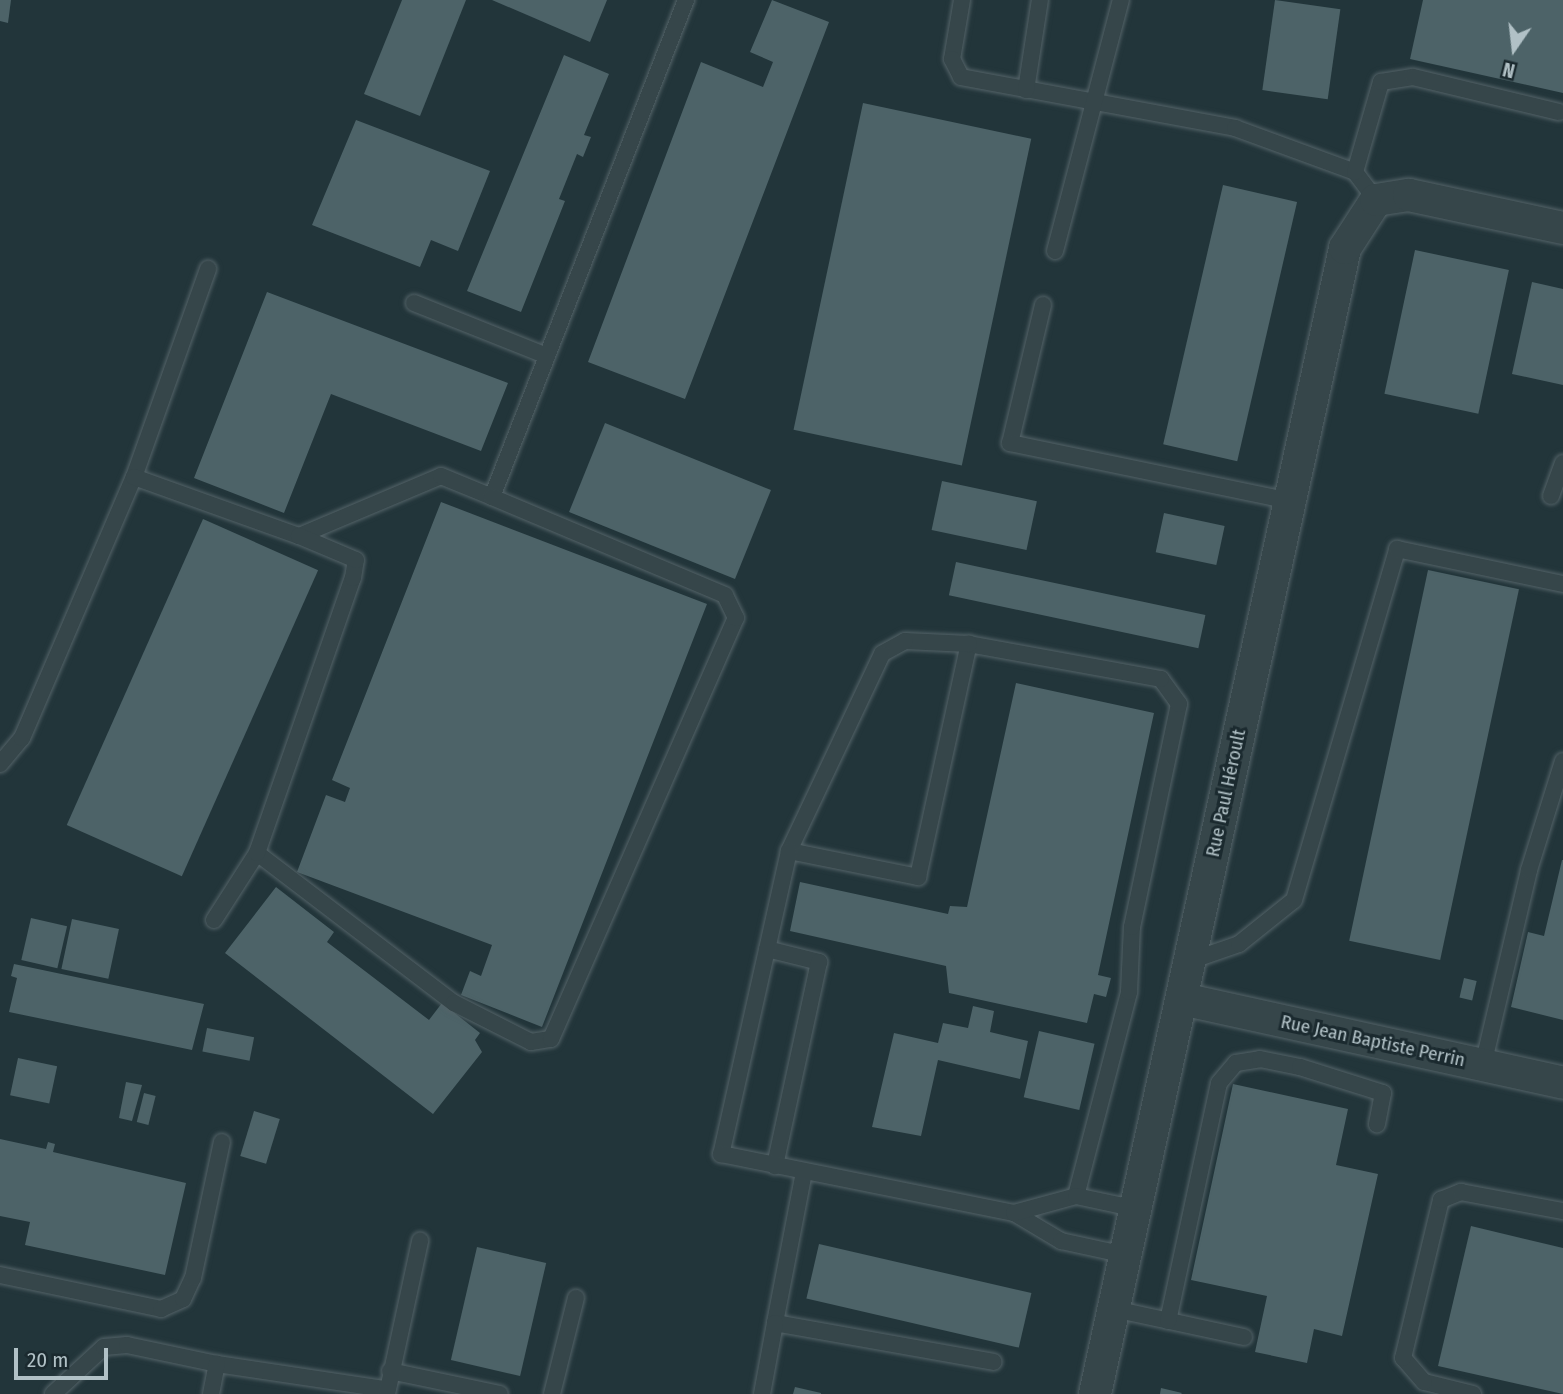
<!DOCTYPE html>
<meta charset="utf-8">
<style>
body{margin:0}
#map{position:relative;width:1563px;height:1394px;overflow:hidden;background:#22353a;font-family:"Fira Sans Condensed",sans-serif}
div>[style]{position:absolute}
.building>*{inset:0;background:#4d6368;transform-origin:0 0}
.roads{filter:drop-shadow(0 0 2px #546368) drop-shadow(0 0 2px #546368)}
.lane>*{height:16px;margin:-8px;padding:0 8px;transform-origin:8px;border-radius:8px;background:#36464a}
.street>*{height:32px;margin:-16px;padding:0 16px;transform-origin:16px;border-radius:16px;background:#36464a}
span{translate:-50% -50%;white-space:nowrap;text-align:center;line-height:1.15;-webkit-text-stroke:6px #1b2a2f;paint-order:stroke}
.street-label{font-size:19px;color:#b1c1c6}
.north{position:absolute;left:1479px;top:14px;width:70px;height:70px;-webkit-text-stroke:5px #1b2a2f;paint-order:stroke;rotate:194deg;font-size:19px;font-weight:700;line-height:28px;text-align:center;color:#b1c1c6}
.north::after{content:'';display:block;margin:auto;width:24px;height:32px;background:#b1c1c6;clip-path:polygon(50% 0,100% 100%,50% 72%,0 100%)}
.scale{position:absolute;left:14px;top:1348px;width:94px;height:32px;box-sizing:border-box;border:4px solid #b1c1c6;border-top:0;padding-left:9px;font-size:21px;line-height:24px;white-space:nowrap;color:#b1c1c6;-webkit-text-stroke:5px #1b2a2f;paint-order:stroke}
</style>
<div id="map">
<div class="building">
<i style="clip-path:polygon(0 0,11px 0,8px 23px,0 21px)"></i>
<i style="clip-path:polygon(402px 0,466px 0,420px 116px,364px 94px)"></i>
<i style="clip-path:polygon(492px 0,607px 0,590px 42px)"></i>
<i style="clip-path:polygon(772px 0,829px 22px,685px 399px,588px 362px,701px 62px,763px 87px,773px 62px,750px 52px)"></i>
<i style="left:1275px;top:0;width:66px;height:91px;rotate:8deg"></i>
<i style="clip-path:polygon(1423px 0,1563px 0,1563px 93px,1410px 59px)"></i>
<i style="clip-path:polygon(564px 55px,609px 74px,584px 135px,591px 137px,583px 157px,577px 154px,559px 199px,565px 201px,521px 312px,467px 291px)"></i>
<i style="left:863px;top:103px;width:172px;height:334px;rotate:12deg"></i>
<i style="clip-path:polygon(356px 120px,490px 171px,458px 251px,431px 240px,420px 267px,312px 225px)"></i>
<i style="left:1223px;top:185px;width:76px;height:266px;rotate:13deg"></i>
<i style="left:1415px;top:250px;width:96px;height:147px;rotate:12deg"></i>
<i style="clip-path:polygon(1532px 282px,1563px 289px,1563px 385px,1512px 374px)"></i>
<i style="clip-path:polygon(267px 292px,508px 383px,481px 451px,331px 394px,284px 513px,194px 478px)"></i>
<i style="left:605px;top:423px;width:179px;height:96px;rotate:22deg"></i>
<i style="left:942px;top:481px;width:97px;height:50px;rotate:12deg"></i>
<i style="clip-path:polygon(441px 502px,707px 604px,542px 1027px,461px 995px,470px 971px,481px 976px,492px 945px,297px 872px,326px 795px,345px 802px,350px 788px,332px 780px)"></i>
<i style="left:1164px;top:513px;width:62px;height:40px;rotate:12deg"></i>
<i style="left:203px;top:519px;width:126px;height:335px;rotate:24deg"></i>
<i style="left:956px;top:562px;width:255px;height:34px;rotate:12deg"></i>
<i style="left:1428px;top:570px;width:93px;height:379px;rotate:12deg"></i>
<i style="clip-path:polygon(1016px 683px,1154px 713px,1098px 975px,1111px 978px,1106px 997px,1094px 994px,1087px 1023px,949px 993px,946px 966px,790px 931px,800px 882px,948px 914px,950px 906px,967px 907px)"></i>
<i style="clip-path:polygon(1562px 860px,1563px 860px,1563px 1020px,1511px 1007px,1528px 932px,1544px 936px)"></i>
<i style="clip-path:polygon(276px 887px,334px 932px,327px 942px,429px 1020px,442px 1003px,480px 1033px,475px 1040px,482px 1052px,433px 1114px,225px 953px)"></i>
<i style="left:31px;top:918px;width:37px;height:43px;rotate:13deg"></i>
<i style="left:72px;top:919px;width:48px;height:51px;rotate:12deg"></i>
<i style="clip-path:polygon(14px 964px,204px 1004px,192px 1050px,9px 1012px,17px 978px,11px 976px)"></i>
<i style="left:1464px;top:978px;width:13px;height:20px;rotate:13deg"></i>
<i style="clip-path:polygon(973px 1006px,994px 1011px,990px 1032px,1028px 1041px,1020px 1079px,938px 1060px,921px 1136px,872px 1127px,894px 1033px,938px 1043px,943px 1023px,968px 1028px)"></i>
<i style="left:207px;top:1028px;width:48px;height:24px;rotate:11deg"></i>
<i style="left:1039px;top:1031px;width:57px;height:68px;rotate:13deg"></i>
<i style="left:18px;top:1058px;width:40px;height:38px;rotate:12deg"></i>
<i style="clip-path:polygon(126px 1082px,142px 1085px,132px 1121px,119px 1118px)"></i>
<i style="clip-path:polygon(1233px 1084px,1348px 1109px,1336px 1165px,1378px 1174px,1342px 1336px,1314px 1329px,1307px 1363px,1255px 1352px,1267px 1296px,1191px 1280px)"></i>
<i style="left:144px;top:1093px;width:12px;height:30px;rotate:14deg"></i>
<i style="left:254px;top:1111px;width:27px;height:47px;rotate:17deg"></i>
<i style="clip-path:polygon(0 1139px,46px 1149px,48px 1142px,55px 1144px,53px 1152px,186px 1183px,165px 1275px,25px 1245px,30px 1222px,0 1216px)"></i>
<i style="clip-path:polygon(1471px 1226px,1563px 1248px,1563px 1394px,1438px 1366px)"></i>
<i style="left:819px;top:1244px;width:218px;height:56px;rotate:13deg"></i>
<i style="left:477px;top:1247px;width:71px;height:116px;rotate:13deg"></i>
<i style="clip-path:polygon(795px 1387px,821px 1393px,821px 1394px,793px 1394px)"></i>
<i style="clip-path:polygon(1161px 1388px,1182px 1393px,1181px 1394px,1160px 1394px)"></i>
</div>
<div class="roads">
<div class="lane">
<i style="left:962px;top:0;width:60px;rotate:99.6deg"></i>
<i style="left:952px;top:59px;width:20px;rotate:63deg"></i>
<i style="left:961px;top:77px;width:279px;rotate:10.5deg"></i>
<i style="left:1235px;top:128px;width:128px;rotate:20.1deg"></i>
<i style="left:1026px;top:90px;width:91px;rotate:-81.2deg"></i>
<i style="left:1376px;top:200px;width:35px;rotate:-127deg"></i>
<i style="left:1355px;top:172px;width:94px;rotate:-73.9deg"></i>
<i style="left:1381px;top:82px;width:32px;rotate:-9deg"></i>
<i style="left:1413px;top:77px;width:150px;rotate:13.5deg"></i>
<i style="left:1055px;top:251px;width:260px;rotate:-75.3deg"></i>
<i style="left:414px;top:303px;width:143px;rotate:21.7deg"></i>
<i style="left:1043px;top:305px;width:142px;rotate:103.4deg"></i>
<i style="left:1010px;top:443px;width:285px;rotate:11.7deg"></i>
<i style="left:134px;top:477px;width:221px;rotate:-70.4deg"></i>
<i style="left:1551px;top:496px;width:35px;rotate:-70deg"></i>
<i style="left:0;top:764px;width:34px;rotate:-50deg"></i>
<i style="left:22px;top:738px;width:284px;rotate:-66.8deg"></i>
<i style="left:134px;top:477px;width:175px;rotate:19.7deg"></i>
<i style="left:299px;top:536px;width:154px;rotate:-22.9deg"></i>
<i style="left:441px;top:476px;width:55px;rotate:22.4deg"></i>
<i style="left:492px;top:497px;width:534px;rotate:-68.68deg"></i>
<i style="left:789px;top:851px;width:132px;rotate:11.4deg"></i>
<i style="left:918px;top:877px;width:239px;rotate:-77.7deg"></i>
<i style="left:257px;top:853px;width:248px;rotate:37.3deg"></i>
<i style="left:454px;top:1003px;width:86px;rotate:26.9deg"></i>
<i style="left:531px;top:1042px;width:20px;rotate:-9deg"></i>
<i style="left:551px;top:1039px;width:460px;rotate:-66.3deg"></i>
<i style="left:736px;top:618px;width:25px;rotate:-116deg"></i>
<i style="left:725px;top:595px;width:253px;rotate:-157.2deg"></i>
<i style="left:214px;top:920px;width:80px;rotate:-57.3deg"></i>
<i style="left:257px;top:853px;width:291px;rotate:-70.8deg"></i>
<i style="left:353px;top:578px;width:18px;rotate:-81deg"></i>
<i style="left:356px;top:560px;width:62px;rotate:-157.2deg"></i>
<i style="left:767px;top:949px;width:54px;rotate:14deg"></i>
<i style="left:819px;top:962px;width:209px;rotate:102.2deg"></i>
<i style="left:1190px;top:961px;width:52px;rotate:-19.1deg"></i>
<i style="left:1239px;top:944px;width:70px;rotate:-38.7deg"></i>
<i style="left:1294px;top:900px;width:366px;rotate:-73.6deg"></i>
<i style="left:1397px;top:549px;width:170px;rotate:11.9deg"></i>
<i style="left:1483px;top:1065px;width:200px;rotate:-76.7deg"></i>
<i style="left:1529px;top:870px;width:114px;rotate:-72.7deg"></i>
<i style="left:804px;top:1172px;width:154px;rotate:100.9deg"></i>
<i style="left:775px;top:1323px;width:222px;rotate:10.1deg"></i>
<i style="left:1076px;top:1196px;width:211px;rotate:-75.4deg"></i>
<i style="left:1129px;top:992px;width:65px;rotate:-87.4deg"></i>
<i style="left:1132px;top:927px;width:228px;rotate:-78.1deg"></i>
<i style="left:1179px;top:704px;width:31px;rotate:-126deg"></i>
<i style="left:1161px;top:679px;width:195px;rotate:-169.7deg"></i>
<i style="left:969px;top:644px;width:64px;rotate:-177.3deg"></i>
<i style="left:905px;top:641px;width:26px;rotate:151deg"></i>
<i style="left:882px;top:654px;width:218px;rotate:115.3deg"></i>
<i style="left:789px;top:851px;width:311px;rotate:102.6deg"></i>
<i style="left:721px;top:1154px;width:299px;rotate:11.4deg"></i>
<i style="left:1014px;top:1213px;width:55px;rotate:30.8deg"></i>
<i style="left:1061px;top:1241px;width:66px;rotate:12.2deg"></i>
<i style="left:1014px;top:1213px;width:64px;rotate:-15.3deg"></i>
<i style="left:1076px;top:1196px;width:62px;rotate:12deg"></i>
<i style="left:0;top:1275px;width:165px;rotate:11.9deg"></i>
<i style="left:161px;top:1309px;width:24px;rotate:-24deg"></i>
<i style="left:183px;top:1299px;width:23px;rotate:-65deg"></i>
<i style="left:193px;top:1278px;width:139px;rotate:-78deg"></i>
<i style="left:1114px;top:1309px;width:133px;rotate:12.2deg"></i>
<i style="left:1168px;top:1321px;width:243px;rotate:-77.9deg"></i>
<i style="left:1219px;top:1083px;width:26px;rotate:-50deg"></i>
<i style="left:1236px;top:1063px;width:24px;rotate:-9deg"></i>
<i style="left:1260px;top:1059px;width:41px;rotate:11.3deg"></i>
<i style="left:1300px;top:1067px;width:87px;rotate:17.4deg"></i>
<i style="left:1383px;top:1093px;width:32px;rotate:101deg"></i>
<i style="left:390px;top:1371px;width:112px;rotate:11.8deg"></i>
<i style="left:53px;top:1394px;width:69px;rotate:-42.7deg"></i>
<i style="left:104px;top:1347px;width:23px;rotate:-5deg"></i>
<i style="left:127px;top:1345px;width:92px;rotate:11.9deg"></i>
<i style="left:217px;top:1364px;width:170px;rotate:8.5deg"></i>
<i style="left:211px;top:1394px;width:31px;rotate:-79deg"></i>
<i style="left:387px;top:1394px;width:157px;rotate:-77.8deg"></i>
<i style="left:552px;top:1394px;width:99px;rotate:-76deg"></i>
<i style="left:762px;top:1394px;width:72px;rotate:-79.6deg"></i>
<i style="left:1473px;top:1394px;width:50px;rotate:-166.2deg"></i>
<i style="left:1424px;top:1382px;width:32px;rotate:-131deg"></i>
<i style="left:1403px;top:1358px;width:163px;rotate:-76.5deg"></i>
<i style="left:1441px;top:1200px;width:22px;rotate:-22deg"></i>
<i style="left:1461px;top:1192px;width:104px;rotate:10.6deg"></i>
</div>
<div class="street">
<i style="left:1182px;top:999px;width:390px;rotate:12.4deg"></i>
<i style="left:1095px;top:1394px;width:1173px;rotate:-77.69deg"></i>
<i style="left:1345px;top:248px;width:57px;rotate:-57.1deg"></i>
<i style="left:1376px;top:200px;width:33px;rotate:-9deg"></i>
<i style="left:1409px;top:195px;width:157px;rotate:12.1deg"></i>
</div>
</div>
<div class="street-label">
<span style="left:1226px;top:793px;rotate:-78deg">Rue Paul Héroult</span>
<span style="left:1373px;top:1041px;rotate:12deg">Rue Jean Baptiste Perrin</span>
</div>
<div class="north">N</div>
<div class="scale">20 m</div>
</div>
